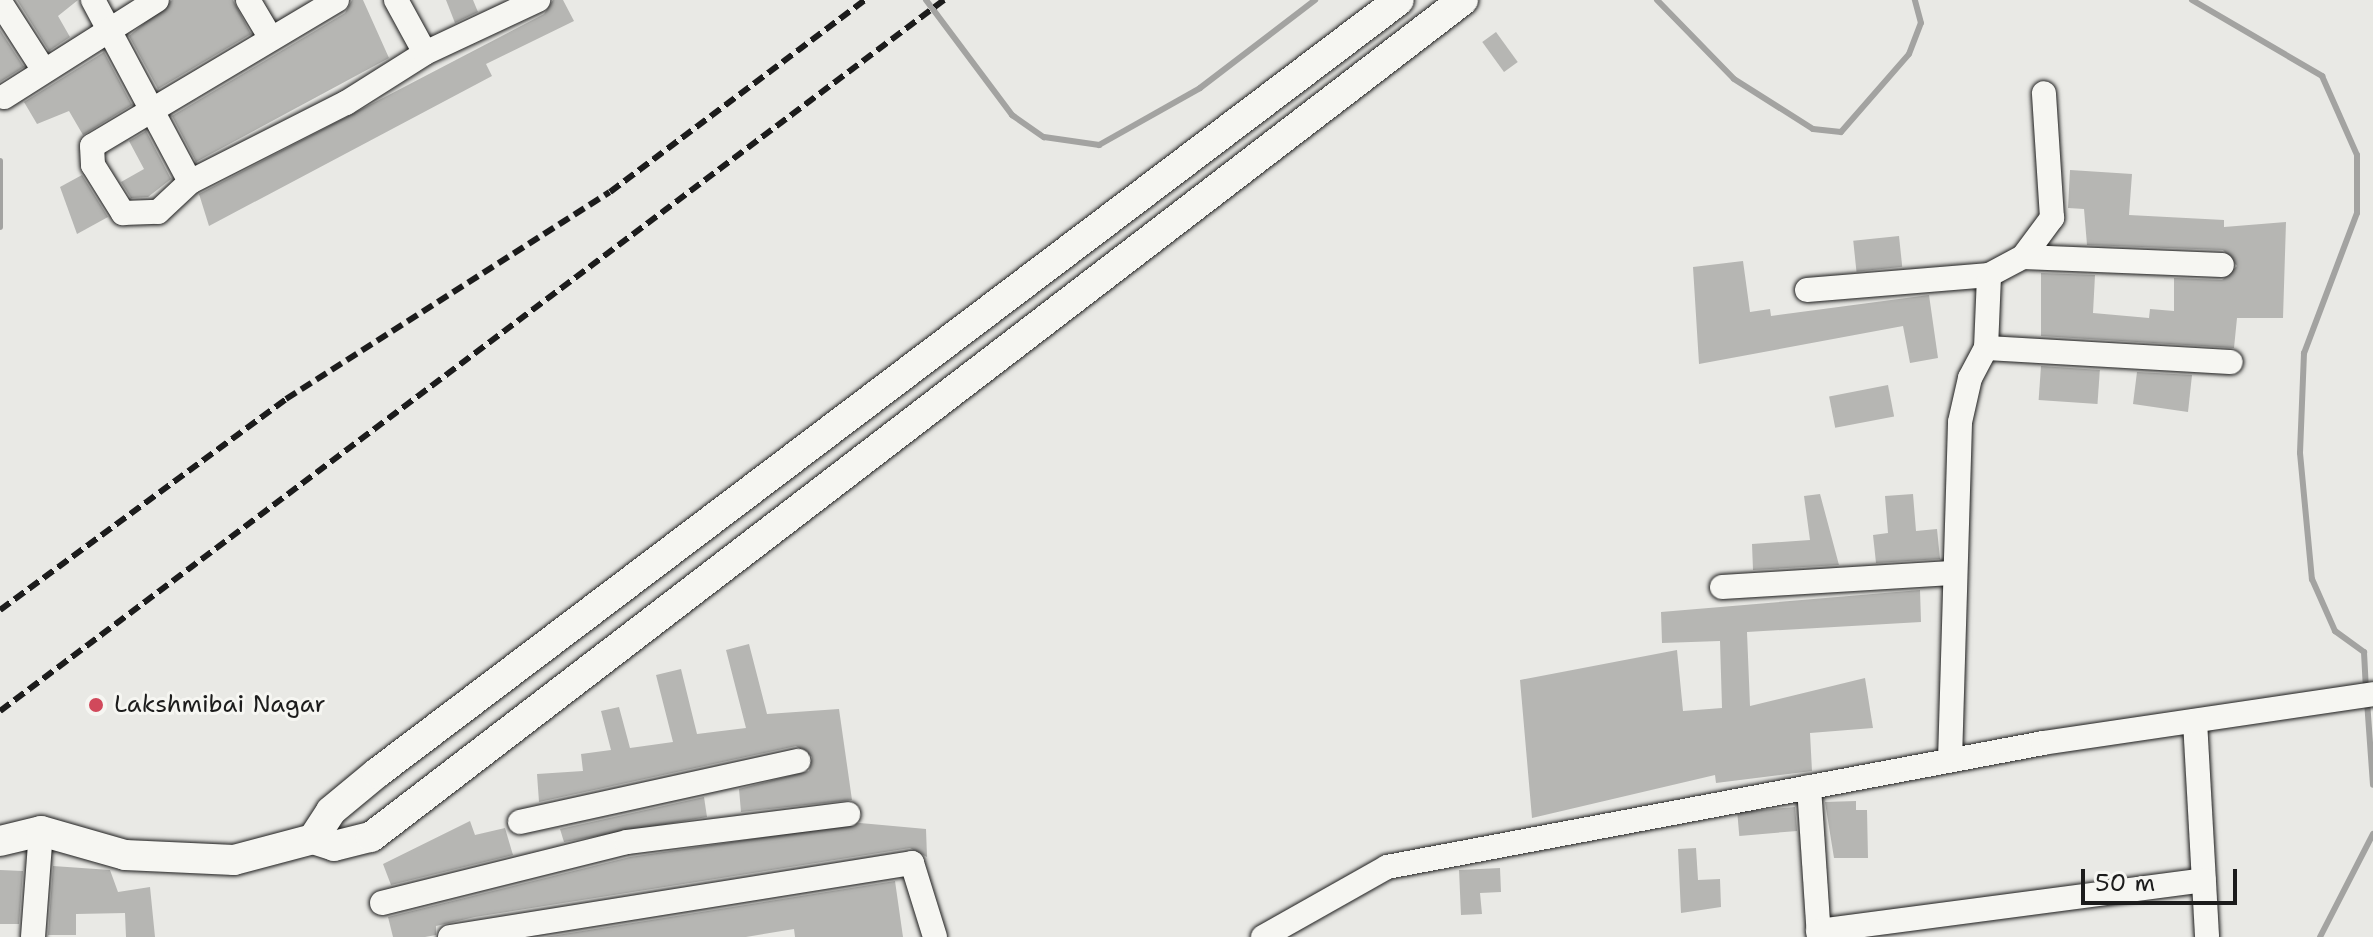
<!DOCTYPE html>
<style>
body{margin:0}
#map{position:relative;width:2373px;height:937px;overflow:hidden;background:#e9e9e5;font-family:"Shantell Sans",sans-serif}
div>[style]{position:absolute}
.stream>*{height:6px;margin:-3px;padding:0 3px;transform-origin:3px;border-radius:3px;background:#a3a3a1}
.building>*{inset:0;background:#b6b6b3;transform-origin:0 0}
.roads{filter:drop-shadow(0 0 2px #1c1c1c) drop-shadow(0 0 2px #1c1c1c)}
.minor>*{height:24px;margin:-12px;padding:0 12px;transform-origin:12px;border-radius:12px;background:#f6f6f2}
.tertiary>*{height:30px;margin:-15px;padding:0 15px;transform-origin:15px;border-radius:15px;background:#f6f6f2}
.rail>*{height:6px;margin-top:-3px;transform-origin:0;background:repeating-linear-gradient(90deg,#1c1c1c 0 12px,transparent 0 18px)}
.dots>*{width:22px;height:22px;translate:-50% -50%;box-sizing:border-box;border:4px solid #f6f6f2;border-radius:50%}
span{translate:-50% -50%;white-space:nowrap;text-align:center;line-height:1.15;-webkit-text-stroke:6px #f6f6f2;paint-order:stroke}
.poi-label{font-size:24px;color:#1c1c1c}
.left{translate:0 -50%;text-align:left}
.scale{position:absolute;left:2081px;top:869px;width:156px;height:36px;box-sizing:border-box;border:4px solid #1c1c1c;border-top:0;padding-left:10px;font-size:24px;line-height:28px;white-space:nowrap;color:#1c1c1c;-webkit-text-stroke:6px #f6f6f2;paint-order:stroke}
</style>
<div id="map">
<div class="stream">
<i style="left:926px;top:0;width:144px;rotate:53.2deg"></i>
<i style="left:1012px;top:115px;width:39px;rotate:35deg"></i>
<i style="left:1044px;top:137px;width:56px;rotate:8.3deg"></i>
<i style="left:1099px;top:145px;width:116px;rotate:-29.4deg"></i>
<i style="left:1200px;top:88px;width:145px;rotate:-37.4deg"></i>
<i style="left:1657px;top:0;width:110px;rotate:45.7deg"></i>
<i style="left:1734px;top:79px;width:93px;rotate:32.3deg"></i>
<i style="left:1813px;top:129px;width:28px;rotate:6deg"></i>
<i style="left:1841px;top:132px;width:103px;rotate:-48.9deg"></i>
<i style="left:1909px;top:54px;width:33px;rotate:-69deg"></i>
<i style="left:1921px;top:23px;width:24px;rotate:-105deg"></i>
<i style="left:2192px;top:0;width:151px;rotate:30.3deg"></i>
<i style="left:2322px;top:76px;width:86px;rotate:66.1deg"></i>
<i style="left:2357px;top:155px;width:58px;rotate:90deg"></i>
<i style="left:2357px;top:213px;width:150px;rotate:110.7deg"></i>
<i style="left:2304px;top:353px;width:100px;rotate:92.3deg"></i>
<i style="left:2300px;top:453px;width:127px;rotate:84.6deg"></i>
<i style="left:2312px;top:579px;width:57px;rotate:66.1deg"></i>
<i style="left:2335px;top:631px;width:36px;rotate:36deg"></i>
<i style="left:2364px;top:652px;width:38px;rotate:87deg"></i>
<i style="left:0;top:161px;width:66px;rotate:90deg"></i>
<i style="left:2367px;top:701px;width:84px;rotate:85.9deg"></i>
<i style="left:2320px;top:937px;width:116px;rotate:-62.8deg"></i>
</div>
<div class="building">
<i style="clip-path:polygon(17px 0,78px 0,58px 16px,70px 37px,49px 51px)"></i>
<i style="clip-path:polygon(172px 0,233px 0,251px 34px,158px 89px,129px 36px)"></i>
<i style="clip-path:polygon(352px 0,363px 0,389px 58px,196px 162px,172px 116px,345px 13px)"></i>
<i style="clip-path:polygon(446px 0,473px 0,478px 12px,455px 23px)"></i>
<i style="clip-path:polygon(553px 0,563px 0,574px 21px,486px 64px,492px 76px,209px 226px,199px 194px,544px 14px)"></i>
<i style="clip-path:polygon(0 30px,24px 67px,0 82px)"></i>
<i style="left:1496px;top:32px;width:37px;height:17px;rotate:54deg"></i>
<i style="clip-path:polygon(104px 52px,132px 105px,83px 135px,69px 111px,37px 124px,24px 102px)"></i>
<i style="clip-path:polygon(146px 131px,171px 179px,148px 197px,131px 198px,121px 182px,144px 169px,129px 141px)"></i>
<i style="clip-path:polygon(2070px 170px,2132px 174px,2129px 215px,2224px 220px,2224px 227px,2286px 222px,2283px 318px,2237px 318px,2234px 348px,2041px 336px,2041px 273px,2095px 275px,2093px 313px,2149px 318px,2150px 309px,2174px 311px,2174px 278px,2222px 280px,2237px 266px,2223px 250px,2087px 245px,2084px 209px,2068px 208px)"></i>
<i style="clip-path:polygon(82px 175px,108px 217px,77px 234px,60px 187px)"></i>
<i style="left:1899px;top:236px;width:31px;height:46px;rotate:84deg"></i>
<i style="clip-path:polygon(1743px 261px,1750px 312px,1770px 309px,1771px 316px,1929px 295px,1938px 358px,1910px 363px,1903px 326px,1699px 364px,1693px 267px)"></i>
<i style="left:2041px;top:366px;width:59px;height:34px;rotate:4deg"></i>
<i style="clip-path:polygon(2137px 372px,2192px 375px,2188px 412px,2133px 404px)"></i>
<i style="left:1888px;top:385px;width:32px;height:60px;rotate:79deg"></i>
<i style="clip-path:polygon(1820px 494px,1839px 565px,1753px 570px,1752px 544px,1810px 540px,1804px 496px)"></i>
<i style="clip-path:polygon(1913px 494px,1916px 531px,1937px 529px,1940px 559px,1876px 563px,1873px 535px,1888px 533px,1885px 496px)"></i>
<i style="clip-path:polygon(1920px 590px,1921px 622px,1747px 632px,1750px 706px,1865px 678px,1873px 728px,1810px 733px,1812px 771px,1716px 783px,1715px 775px,1532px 818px,1520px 680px,1677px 650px,1683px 711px,1722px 708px,1720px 641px,1662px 643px,1661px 612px)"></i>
<i style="clip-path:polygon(749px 644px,767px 714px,839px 709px,852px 800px,741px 812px,739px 789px,809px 771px,812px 757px,796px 746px,539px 802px,537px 774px,583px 771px,581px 754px,611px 750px,601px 711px,619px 707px,630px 748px,673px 742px,656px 675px,681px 669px,697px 734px,746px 728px,726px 650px)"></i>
<i style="clip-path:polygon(704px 797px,707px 817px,564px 842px,560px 829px)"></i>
<i style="clip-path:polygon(1856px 801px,1856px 810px,1867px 810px,1868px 858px,1834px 858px,1825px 802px)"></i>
<i style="left:1795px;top:807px;width:24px;height:58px;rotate:85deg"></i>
<i style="clip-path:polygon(470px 821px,475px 835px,505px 828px,513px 855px,391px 885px,383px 864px)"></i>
<i style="clip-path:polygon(860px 823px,926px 829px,927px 857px,910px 848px,475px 917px,436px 926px,436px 935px,425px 937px,393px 937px,388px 917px,630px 857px)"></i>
<i style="clip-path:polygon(1696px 848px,1698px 880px,1720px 879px,1721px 907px,1681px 913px,1678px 849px)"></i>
<i style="clip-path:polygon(53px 866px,110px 870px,118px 892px,150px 887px,155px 937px,126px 937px,125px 913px,76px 914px,76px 935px,48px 935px)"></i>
<i style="clip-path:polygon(1500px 868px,1501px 892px,1480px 893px,1482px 914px,1461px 915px,1459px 870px)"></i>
<i style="clip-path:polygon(0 870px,23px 871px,19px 924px,0 924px)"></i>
<i style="clip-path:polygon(895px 881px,903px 937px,795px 937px,794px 929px,746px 937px,545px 937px)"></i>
</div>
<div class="roads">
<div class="minor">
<i style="left:93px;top:0;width:206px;rotate:61.9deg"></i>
<i style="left:248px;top:0;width:43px;rotate:59.3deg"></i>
<i style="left:337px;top:0;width:285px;rotate:149.2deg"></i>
<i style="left:92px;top:146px;width:19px;rotate:87deg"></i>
<i style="left:93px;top:165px;width:57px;rotate:58deg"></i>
<i style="left:123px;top:213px;width:35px;rotate:-2deg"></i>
<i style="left:158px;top:212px;width:44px;rotate:-43.2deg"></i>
<i style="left:190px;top:182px;width:175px;rotate:-26.9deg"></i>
<i style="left:346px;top:103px;width:93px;rotate:-32.3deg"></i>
<i style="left:425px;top:53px;width:125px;rotate:-25.1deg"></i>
<i style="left:396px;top:0;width:60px;rotate:61.3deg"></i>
<i style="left:0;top:2px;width:80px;rotate:57.3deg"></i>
<i style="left:4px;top:97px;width:181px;rotate:-32.4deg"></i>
<i style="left:2023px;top:257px;width:199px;rotate:2.3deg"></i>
<i style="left:1807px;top:290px;width:183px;rotate:-4.7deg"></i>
<i style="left:1986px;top:348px;width:245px;rotate:3.3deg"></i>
<i style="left:1722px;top:587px;width:230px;rotate:-3.5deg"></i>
<i style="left:2195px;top:721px;width:216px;rotate:86.8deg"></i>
<i style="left:1950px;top:760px;width:338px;rotate:-88.3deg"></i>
<i style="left:1960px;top:422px;width:45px;rotate:-77.2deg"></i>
<i style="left:1970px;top:378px;width:34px;rotate:-62deg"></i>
<i style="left:1986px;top:348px;width:73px;rotate:-87.6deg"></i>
<i style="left:1989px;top:275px;width:38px;rotate:-28deg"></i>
<i style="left:2023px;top:257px;width:49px;rotate:-53.4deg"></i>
<i style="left:2052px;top:218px;width:125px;rotate:-93.7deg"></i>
<i style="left:1809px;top:787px;width:150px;rotate:86.2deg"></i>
<i style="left:520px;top:822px;width:285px;rotate:-12.4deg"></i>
<i style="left:382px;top:903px;width:252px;rotate:-14deg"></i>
<i style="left:627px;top:842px;width:223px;rotate:-7.2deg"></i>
<i style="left:1818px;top:931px;width:389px;rotate:-7.5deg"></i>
<i style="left:33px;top:937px;width:106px;rotate:-85.7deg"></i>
<i style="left:450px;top:937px;width:468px;rotate:-9.1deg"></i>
<i style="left:912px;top:863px;width:77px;rotate:72.7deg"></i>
<i style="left:1263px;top:937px;width:142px;rotate:-29.4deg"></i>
<i style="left:1387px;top:867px;width:668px;rotate:-10.7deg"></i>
<i style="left:2043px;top:743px;width:334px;rotate:-8.4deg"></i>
</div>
<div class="tertiary">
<i style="left:313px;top:839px;width:22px;rotate:18deg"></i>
<i style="left:334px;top:846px;width:38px;rotate:-14deg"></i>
<i style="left:371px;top:837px;width:1376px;rotate:-37.47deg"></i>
<i style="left:0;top:841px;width:42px;rotate:-13.7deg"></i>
<i style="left:41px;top:831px;width:87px;rotate:15.9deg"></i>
<i style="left:125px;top:855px;width:109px;rotate:2.6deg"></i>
<i style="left:234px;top:860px;width:82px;rotate:-14.9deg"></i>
<i style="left:313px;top:839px;width:33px;rotate:-57deg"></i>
<i style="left:331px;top:811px;width:60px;rotate:-39.6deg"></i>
<i style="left:377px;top:773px;width:1281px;rotate:-37.1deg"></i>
</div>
</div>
<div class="rail">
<i style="left:0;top:610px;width:355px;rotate:-36.4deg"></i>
<i style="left:286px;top:399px;width:384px;rotate:-32.6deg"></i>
<i style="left:610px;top:192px;width:319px;rotate:-37deg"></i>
<i style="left:0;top:711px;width:1182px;rotate:-36.99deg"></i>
</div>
<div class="dots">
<i style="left:96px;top:705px;background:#d1495b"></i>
</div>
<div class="poi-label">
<span class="left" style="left:114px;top:705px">Lakshmibai Nagar</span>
</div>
<div class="scale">50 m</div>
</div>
